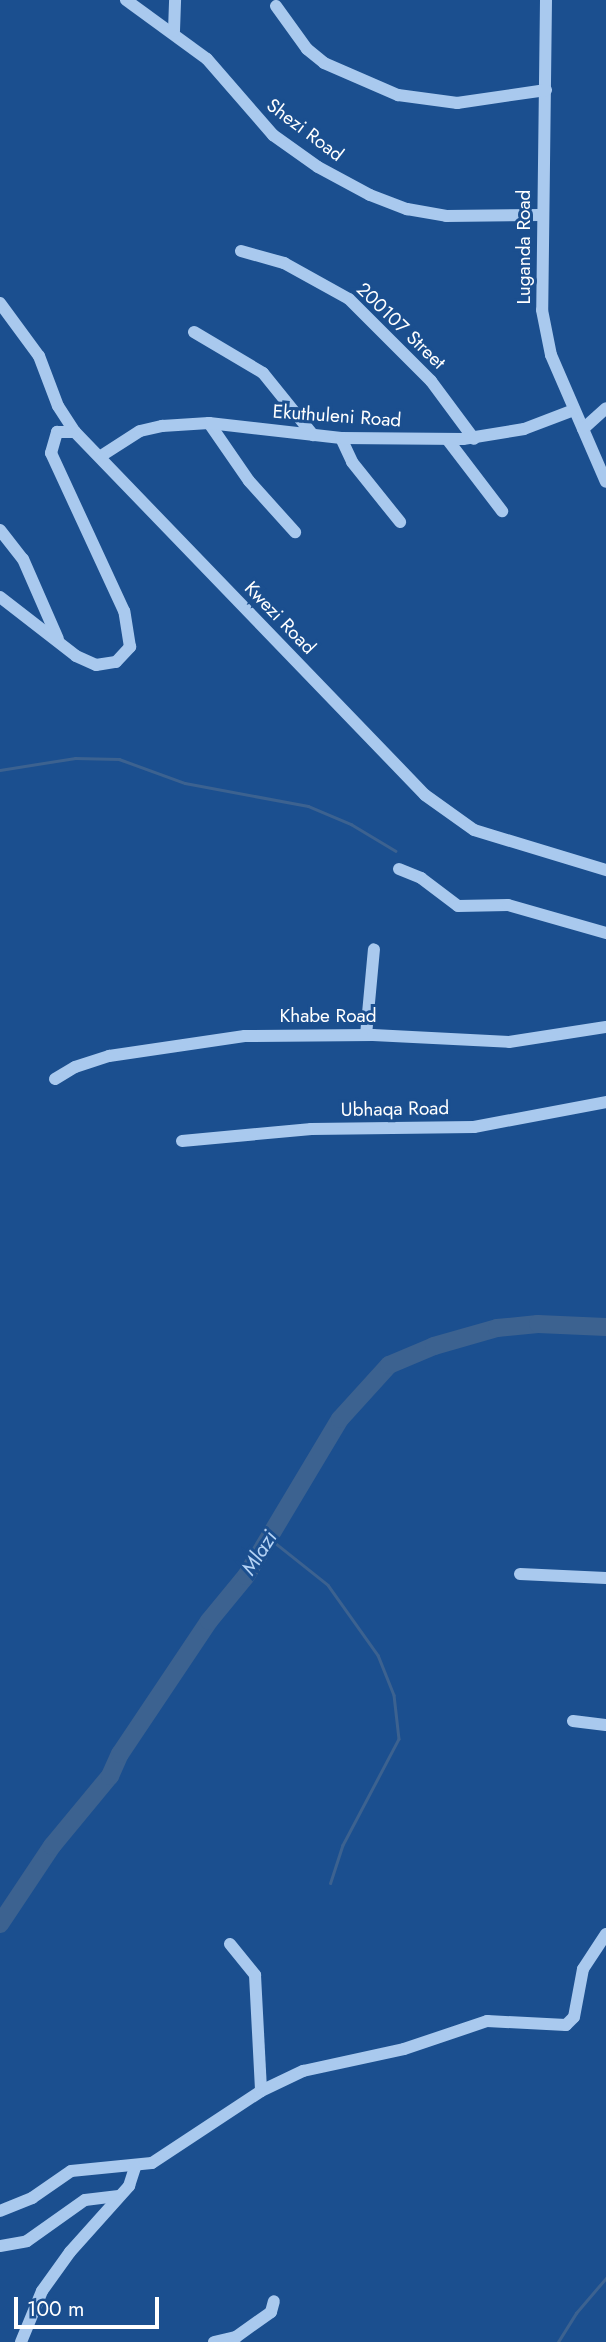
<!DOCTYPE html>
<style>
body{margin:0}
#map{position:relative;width:606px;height:2342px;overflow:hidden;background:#1b4f8f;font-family:Jost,sans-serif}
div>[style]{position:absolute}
.stream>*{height:2.5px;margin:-1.25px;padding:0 1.25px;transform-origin:1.25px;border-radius:1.25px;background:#3c6290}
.river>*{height:18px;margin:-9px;padding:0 9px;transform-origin:9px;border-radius:9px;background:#3c6290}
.minor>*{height:12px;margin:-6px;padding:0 6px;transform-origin:6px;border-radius:6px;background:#a9c9ee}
span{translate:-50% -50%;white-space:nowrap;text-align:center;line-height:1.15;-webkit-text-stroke:6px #1b4f8f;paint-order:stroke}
.street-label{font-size:19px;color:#fff}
.water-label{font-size:21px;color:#b5d3f5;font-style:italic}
.scale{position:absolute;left:14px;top:2297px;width:145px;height:32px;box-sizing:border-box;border:4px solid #fff;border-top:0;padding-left:9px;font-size:21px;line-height:24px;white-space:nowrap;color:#fff;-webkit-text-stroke:5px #1b4f8f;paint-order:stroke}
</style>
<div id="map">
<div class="stream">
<i style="left:0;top:770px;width:76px;rotate:-9.1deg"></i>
<i style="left:75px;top:758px;width:44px;rotate:1.3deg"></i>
<i style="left:119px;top:759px;width:70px;rotate:20deg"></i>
<i style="left:185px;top:783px;width:125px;rotate:10.6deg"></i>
<i style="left:308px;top:806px;width:47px;rotate:22.7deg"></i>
<i style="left:351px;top:824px;width:52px;rotate:31deg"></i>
<i style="left:269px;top:1538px;width:75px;rotate:38.5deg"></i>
<i style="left:328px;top:1585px;width:86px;rotate:54.5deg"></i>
<i style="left:378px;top:1655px;width:43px;rotate:68.2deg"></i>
<i style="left:394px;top:1695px;width:44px;rotate:83.5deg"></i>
<i style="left:399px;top:1739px;width:120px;rotate:117.8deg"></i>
<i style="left:343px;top:1845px;width:40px;rotate:108deg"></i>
<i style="left:558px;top:2342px;width:34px;rotate:-58deg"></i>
<i style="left:576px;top:2313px;width:46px;rotate:-49.4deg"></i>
</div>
<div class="river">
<i style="left:0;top:1924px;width:94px;rotate:-56.3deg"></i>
<i style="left:52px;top:1846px;width:91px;rotate:-50.4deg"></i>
<i style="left:110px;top:1776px;width:24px;rotate:-66deg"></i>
<i style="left:120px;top:1754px;width:160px;rotate:-56.2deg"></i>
<i style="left:209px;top:1621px;width:58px;rotate:-50.6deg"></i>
<i style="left:246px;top:1576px;width:183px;rotate:-59.1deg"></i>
<i style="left:340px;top:1419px;width:73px;rotate:-47.8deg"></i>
<i style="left:389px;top:1365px;width:49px;rotate:-22.9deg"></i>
<i style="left:434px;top:1346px;width:66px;rotate:-15.9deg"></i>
<i style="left:497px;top:1328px;width:41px;rotate:-5.6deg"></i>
<i style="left:538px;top:1324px;width:68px;rotate:2.5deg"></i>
</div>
<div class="minor">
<i style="left:126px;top:0;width:100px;rotate:36.1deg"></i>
<i style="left:207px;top:59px;width:101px;rotate:49deg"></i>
<i style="left:273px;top:135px;width:55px;rotate:35.4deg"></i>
<i style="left:318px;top:167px;width:59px;rotate:28.3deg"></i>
<i style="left:370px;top:195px;width:40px;rotate:21deg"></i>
<i style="left:407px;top:209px;width:40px;rotate:10deg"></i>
<i style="left:446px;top:216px;width:95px;rotate:-0.6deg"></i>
<i style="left:546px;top:0;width:310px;rotate:90.7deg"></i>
<i style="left:542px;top:310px;width:46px;rotate:78.7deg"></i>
<i style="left:551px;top:355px;width:138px;rotate:66.6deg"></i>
<i style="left:276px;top:6px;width:53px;rotate:54.2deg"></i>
<i style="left:307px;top:49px;width:22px;rotate:39deg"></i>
<i style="left:324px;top:63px;width:81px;rotate:23.4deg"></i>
<i style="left:398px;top:95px;width:60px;rotate:7.7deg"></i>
<i style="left:457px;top:103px;width:90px;rotate:-8.3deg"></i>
<i style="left:174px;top:31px;width:31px;rotate:-88deg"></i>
<i style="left:241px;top:251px;width:45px;rotate:15.6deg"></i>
<i style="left:284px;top:263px;width:74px;rotate:29deg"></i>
<i style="left:349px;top:299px;width:116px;rotate:45deg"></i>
<i style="left:431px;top:381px;width:72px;rotate:53.4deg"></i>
<i style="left:0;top:303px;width:66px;rotate:53.7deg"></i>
<i style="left:39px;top:356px;width:53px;rotate:69.2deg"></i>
<i style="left:58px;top:406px;width:31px;rotate:57deg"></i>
<i style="left:75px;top:432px;width:504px;rotate:46.04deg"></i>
<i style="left:425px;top:795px;width:60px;rotate:35.5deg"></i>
<i style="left:474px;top:830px;width:138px;rotate:16.9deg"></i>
<i style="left:194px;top:332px;width:80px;rotate:30.7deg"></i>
<i style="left:263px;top:373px;width:80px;rotate:51.1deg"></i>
<i style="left:209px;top:423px;width:70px;rotate:55.4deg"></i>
<i style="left:249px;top:481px;width:69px;rotate:48deg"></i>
<i style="left:583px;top:429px;width:31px;rotate:-42deg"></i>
<i style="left:341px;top:438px;width:26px;rotate:65deg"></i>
<i style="left:352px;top:462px;width:77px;rotate:51.3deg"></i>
<i style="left:447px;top:439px;width:91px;rotate:52.6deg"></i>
<i style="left:101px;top:456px;width:46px;rotate:-32.7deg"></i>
<i style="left:140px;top:431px;width:23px;rotate:-13deg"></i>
<i style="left:162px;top:426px;width:47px;rotate:-3.7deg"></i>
<i style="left:209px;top:423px;width:133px;rotate:6.5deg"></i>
<i style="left:341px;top:438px;width:122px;rotate:0.5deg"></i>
<i style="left:463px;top:439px;width:62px;rotate:-9.3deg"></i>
<i style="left:524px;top:429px;width:53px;rotate:-20.8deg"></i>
<i style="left:0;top:530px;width:37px;rotate:52deg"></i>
<i style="left:23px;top:559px;width:87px;rotate:66.4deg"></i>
<i style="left:0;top:597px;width:96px;rotate:37.8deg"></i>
<i style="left:76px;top:656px;width:22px;rotate:24deg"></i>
<i style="left:96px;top:665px;width:20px;rotate:-9deg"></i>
<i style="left:116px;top:662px;width:21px;rotate:-47deg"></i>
<i style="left:130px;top:647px;width:36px;rotate:-99deg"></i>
<i style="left:124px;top:611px;width:174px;rotate:-114.8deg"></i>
<i style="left:51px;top:453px;width:22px;rotate:-74deg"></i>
<i style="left:57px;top:432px;width:18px"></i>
<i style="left:399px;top:869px;width:24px;rotate:22deg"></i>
<i style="left:421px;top:878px;width:46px;rotate:37.1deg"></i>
<i style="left:458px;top:906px;width:50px;rotate:-1.1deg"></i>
<i style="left:508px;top:905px;width:102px;rotate:15.9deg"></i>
<i style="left:366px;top:1035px;width:86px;rotate:-84.7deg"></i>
<i style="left:55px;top:1079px;width:23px;rotate:-31deg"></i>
<i style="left:75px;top:1067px;width:36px;rotate:-18deg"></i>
<i style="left:109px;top:1056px;width:137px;rotate:-8.4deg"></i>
<i style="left:245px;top:1036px;width:128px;rotate:-0.4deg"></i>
<i style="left:373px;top:1035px;width:136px;rotate:2.9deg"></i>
<i style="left:509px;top:1042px;width:98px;rotate:-8.8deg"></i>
<i style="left:182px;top:1141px;width:130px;rotate:-5.3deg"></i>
<i style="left:311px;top:1129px;width:163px;rotate:-0.7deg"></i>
<i style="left:474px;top:1127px;width:134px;rotate:-10.7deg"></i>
<i style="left:520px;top:1574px;width:86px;rotate:2.7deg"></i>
<i style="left:573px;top:1721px;width:33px;rotate:7deg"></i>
<i style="left:230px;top:1944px;width:40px;rotate:51deg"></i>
<i style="left:255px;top:1975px;width:116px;rotate:87deg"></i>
<i style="left:0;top:2211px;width:35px;rotate:-22deg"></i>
<i style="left:32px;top:2198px;width:47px;rotate:-34.7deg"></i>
<i style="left:71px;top:2171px;width:81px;rotate:-5.6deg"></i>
<i style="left:152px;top:2163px;width:131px;rotate:-33.4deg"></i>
<i style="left:261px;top:2091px;width:47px;rotate:-25.5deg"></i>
<i style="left:303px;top:2071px;width:103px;rotate:-12.3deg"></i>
<i style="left:404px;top:2049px;width:88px;rotate:-18.6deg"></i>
<i style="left:487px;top:2021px;width:79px;rotate:2.9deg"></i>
<i style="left:566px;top:2025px;width:11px;rotate:-45deg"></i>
<i style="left:574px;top:2017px;width:49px;rotate:-79.4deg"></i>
<i style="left:583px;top:1969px;width:42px;rotate:-56.7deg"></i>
<i style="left:0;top:2246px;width:27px;rotate:-10deg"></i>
<i style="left:27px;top:2241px;width:71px;rotate:-35.3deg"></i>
<i style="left:85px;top:2200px;width:34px;rotate:-7deg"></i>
<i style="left:21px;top:2342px;width:55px;rotate:-67.6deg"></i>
<i style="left:42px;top:2291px;width:48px;rotate:-54.3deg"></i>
<i style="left:70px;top:2252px;width:89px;rotate:-48.2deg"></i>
<i style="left:129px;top:2186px;width:20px;rotate:-72deg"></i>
<i style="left:214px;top:2342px;width:23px;rotate:-13deg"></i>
<i style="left:236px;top:2337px;width:43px;rotate:-35.5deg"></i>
<i style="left:271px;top:2312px;width:11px;rotate:-75deg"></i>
</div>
<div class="street-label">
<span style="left:305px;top:130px;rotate:37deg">Shezi Road</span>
<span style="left:524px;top:247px;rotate:-90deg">Luganda Road</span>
<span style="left:401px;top:326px;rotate:44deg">200107 Street</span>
<span style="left:337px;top:416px;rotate:4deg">Ekuthuleni Road</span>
<span style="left:280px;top:618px;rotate:46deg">Kwezi Road</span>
<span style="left:328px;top:1016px">Khabe Road</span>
<span style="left:395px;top:1109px;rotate:-1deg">Ubhaqa Road</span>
</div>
<div class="water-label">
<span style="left:259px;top:1553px;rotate:-58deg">Mlazi</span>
</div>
<div class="scale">100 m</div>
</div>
